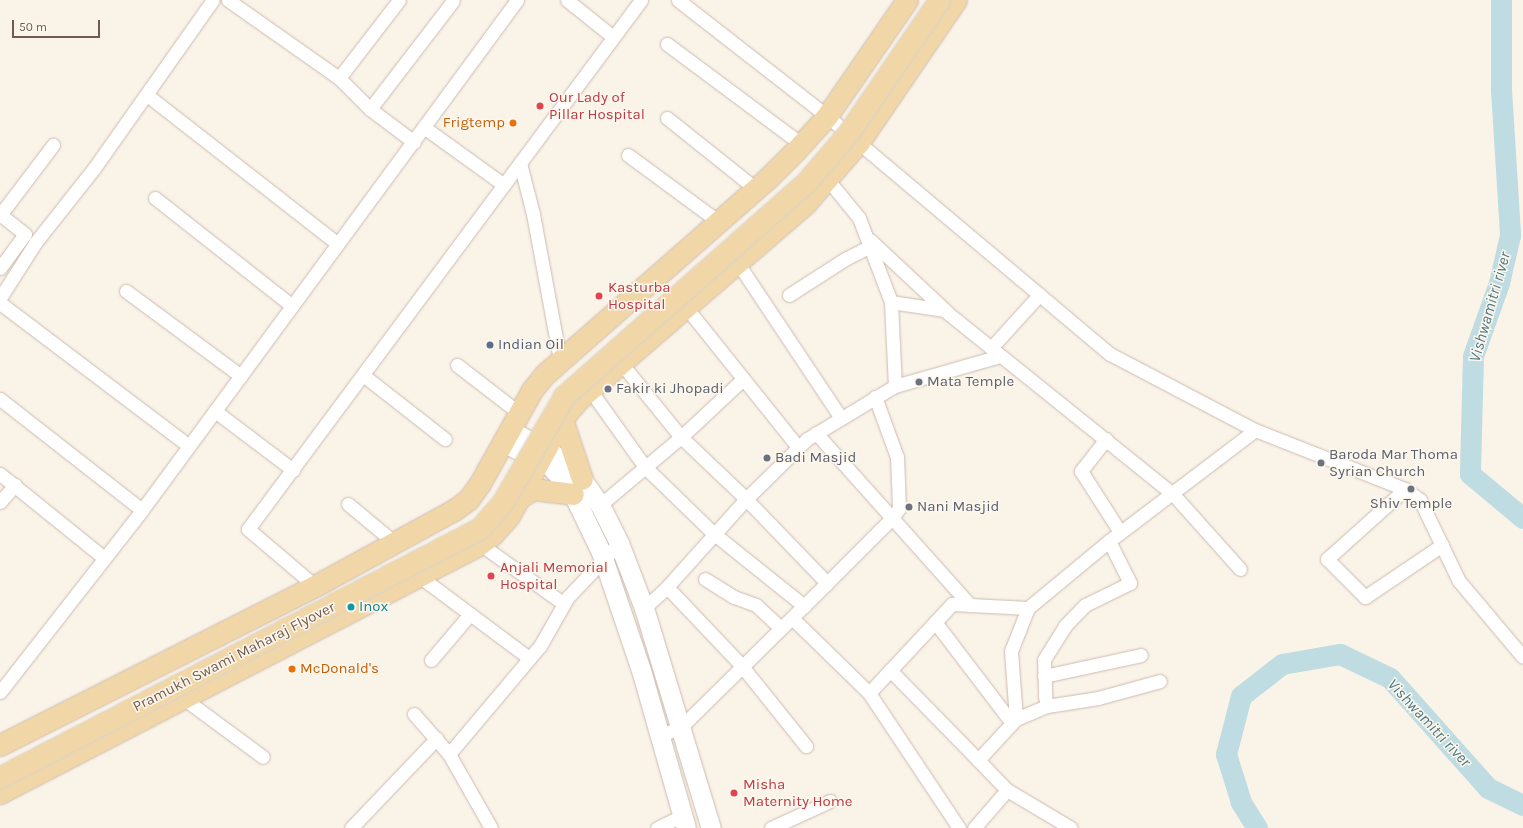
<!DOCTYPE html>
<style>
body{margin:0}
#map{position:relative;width:1523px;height:828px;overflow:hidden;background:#faf3e8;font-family:Karla,sans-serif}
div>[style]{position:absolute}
.river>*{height:21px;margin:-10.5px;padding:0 10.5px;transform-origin:10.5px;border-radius:10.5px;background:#bedce1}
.roads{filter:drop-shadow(0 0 1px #cbbbaf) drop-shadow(0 0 1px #cbbbaf)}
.street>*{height:13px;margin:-6.5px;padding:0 6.5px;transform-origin:6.5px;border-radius:6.5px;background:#fff}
.secondary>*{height:19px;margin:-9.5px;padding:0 9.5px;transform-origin:9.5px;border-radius:9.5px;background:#fff}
.primary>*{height:21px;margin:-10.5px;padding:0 10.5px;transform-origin:10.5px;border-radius:10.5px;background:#f1d7a8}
.bridges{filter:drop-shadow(0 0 1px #d7d1ce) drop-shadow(0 0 1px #d7d1ce)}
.primary-bridge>*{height:21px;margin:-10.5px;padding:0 10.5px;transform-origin:10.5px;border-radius:10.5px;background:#f1d7a8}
.dots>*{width:11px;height:11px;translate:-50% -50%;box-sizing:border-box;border:2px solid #fdf7ee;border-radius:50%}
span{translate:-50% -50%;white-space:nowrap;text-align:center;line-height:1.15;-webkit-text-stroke:3px #fdf7ee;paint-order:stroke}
.health-label{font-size:15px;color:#be3a42}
.left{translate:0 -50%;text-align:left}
.food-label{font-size:15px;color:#c56008}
.right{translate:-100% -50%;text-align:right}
.service-label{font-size:15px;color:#4e5e75}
.worship-label{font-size:15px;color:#5b616d}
.culture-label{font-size:15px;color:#0d838f}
.street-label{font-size:15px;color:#715b4f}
.water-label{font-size:16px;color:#4b7881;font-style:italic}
.scale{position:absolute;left:12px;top:20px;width:88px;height:18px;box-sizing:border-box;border:2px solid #715b4f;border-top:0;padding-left:5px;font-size:12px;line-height:14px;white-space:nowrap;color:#715b4f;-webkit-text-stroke:3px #fdf7ee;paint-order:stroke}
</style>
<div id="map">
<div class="river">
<i style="left:1501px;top:0;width:90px;rotate:90deg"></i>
<i style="left:1501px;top:90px;width:145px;rotate:86.4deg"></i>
<i style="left:1510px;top:235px;width:49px;rotate:102.9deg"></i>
<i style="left:1499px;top:283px;width:77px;rotate:109.6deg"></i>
<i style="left:1473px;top:356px;width:118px;rotate:91.5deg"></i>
<i style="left:1470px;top:474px;width:69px;rotate:39.7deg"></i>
<i style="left:1257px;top:828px;width:31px;rotate:-122deg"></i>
<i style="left:1241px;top:802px;width:50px;rotate:-107.4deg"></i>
<i style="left:1226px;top:754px;width:60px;rotate:-75.5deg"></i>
<i style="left:1241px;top:696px;width:52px;rotate:-38deg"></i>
<i style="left:1282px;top:664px;width:59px;rotate:-9.8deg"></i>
<i style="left:1340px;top:654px;width:55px;rotate:25.6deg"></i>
<i style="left:1390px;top:678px;width:147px;rotate:48.3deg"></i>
<i style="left:1488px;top:788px;width:39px;rotate:26deg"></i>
</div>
<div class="roads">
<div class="street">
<i style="left:228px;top:0;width:136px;rotate:35.1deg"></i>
<i style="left:339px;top:78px;width:44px;rotate:45deg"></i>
<i style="left:370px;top:109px;width:55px;rotate:36.9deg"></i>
<i style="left:567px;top:0;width:59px;rotate:38.8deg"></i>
<i style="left:678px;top:0;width:189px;rotate:37.9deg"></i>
<i style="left:827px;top:116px;width:370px;rotate:40.1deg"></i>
<i style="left:1110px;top:354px;width:164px;rotate:27.7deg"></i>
<i style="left:1255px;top:430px;width:161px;rotate:21.5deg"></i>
<i style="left:1405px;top:489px;width:19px;rotate:36deg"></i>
<i style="left:1420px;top:500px;width:90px;rotate:64.3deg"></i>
<i style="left:1459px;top:581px;width:99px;rotate:49.9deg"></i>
<i style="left:667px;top:44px;width:167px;rotate:36.7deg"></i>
<i style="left:339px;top:78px;width:98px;rotate:-52.4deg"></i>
<i style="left:147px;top:95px;width:242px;rotate:38deg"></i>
<i style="left:370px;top:109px;width:136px;rotate:-52.5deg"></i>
<i style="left:667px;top:118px;width:114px;rotate:38.6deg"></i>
<i style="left:425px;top:128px;width:97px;rotate:35.8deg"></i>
<i style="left:628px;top:155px;width:113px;rotate:36.4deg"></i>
<i style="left:520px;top:163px;width:53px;rotate:75.7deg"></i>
<i style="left:533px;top:214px;width:148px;rotate:79.5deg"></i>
<i style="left:828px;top:180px;width:49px;rotate:50.8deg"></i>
<i style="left:859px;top:218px;width:90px;rotate:69.1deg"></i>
<i style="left:891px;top:302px;width:84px;rotate:87.3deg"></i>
<i style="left:155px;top:198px;width:174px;rotate:38.2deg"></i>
<i style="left:0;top:215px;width:88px;rotate:-52.9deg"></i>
<i style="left:870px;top:240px;width:104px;rotate:43.1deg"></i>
<i style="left:737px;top:262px;width:187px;rotate:56.3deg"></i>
<i style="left:0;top:268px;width:42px;rotate:-53.7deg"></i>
<i style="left:25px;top:234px;width:31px;rotate:-142deg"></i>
<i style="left:126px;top:291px;width:143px;rotate:36.5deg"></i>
<i style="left:789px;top:295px;width:67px;rotate:-32.7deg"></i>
<i style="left:845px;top:259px;width:28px;rotate:-27deg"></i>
<i style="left:0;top:298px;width:65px;rotate:-57.5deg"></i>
<i style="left:35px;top:243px;width:97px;rotate:-51.7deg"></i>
<i style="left:95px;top:167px;width:204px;rotate:-54.8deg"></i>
<i style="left:891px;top:302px;width:54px;rotate:8.6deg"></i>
<i style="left:944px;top:310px;width:292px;rotate:38.8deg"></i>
<i style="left:1172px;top:493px;width:102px;rotate:48.2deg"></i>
<i style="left:0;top:303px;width:237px;rotate:37.1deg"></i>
<i style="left:685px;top:306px;width:181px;rotate:51.3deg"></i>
<i style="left:991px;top:348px;width:72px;rotate:-47.8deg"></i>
<i style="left:621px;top:363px;width:95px;rotate:51deg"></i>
<i style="left:681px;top:437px;width:90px;rotate:43.6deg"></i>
<i style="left:746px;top:499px;width:86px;rotate:-44.5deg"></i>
<i style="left:807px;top:439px;width:103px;rotate:-31.1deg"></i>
<i style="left:895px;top:386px;width:109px;rotate:-15.9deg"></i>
<i style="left:457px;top:365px;width:78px;rotate:37.7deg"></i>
<i style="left:363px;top:375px;width:104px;rotate:38deg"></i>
<i style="left:590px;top:390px;width:95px;rotate:54.5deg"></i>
<i style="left:645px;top:467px;width:95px;rotate:44.1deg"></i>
<i style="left:713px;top:533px;width:117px;rotate:38.7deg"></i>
<i style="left:0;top:399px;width:180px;rotate:38deg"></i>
<i style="left:215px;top:411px;width:98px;rotate:37.1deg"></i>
<i style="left:816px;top:433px;width:231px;rotate:48.2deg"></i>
<i style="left:1106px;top:439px;width:41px;rotate:128deg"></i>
<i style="left:1081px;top:471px;width:72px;rotate:57.4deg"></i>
<i style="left:0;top:474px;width:134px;rotate:38.9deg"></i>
<i style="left:1405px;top:489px;width:105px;rotate:138.1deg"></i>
<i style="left:1327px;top:559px;width:54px;rotate:45deg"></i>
<i style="left:1365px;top:597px;width:93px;rotate:-34deg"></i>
<i style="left:0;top:502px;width:23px;rotate:-49deg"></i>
<i style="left:348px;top:504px;width:61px;rotate:39.7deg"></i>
<i style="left:600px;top:505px;width:106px;rotate:-40deg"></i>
<i style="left:681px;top:437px;width:85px;rotate:-43.1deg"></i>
<i style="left:1109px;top:541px;width:183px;rotate:-37.2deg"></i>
<i style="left:480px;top:544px;width:103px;rotate:35.5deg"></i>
<i style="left:419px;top:576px;width:137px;rotate:36.7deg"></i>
<i style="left:705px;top:579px;width:34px;rotate:32deg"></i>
<i style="left:734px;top:597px;width:23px;rotate:20deg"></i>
<i style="left:756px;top:605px;width:34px;rotate:43deg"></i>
<i style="left:827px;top:583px;width:92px;rotate:-45deg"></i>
<i style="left:892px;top:518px;width:12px;rotate:-55deg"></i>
<i style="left:899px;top:508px;width:51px;rotate:-92.2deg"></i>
<i style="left:897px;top:457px;width:64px;rotate:-110.1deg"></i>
<i style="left:315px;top:586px;width:88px;rotate:-139.6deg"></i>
<i style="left:248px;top:529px;width:659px;rotate:-53.39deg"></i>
<i style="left:667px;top:587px;width:108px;rotate:46.5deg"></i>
<i style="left:741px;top:665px;width:104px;rotate:51.3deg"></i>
<i style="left:644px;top:608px;width:31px;rotate:-42deg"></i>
<i style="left:667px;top:587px;width:118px;rotate:-48.1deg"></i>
<i style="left:746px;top:499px;width:117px;rotate:46deg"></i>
<i style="left:827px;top:583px;width:205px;rotate:135.4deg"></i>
<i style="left:681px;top:727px;width:24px;rotate:158deg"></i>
<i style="left:792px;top:618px;width:107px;rotate:44.2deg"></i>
<i style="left:935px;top:622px;width:127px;rotate:52.7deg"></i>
<i style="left:431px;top:660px;width:60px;rotate:-49.7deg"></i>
<i style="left:890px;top:670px;width:126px;rotate:45.6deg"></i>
<i style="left:1044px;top:676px;width:99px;rotate:-12.2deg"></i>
<i style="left:0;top:692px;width:231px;rotate:-52deg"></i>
<i style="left:142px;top:510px;width:633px;rotate:-53.67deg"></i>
<i style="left:183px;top:698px;width:99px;rotate:36.4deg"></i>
<i style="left:414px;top:714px;width:53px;rotate:48.8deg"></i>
<i style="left:1016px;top:719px;width:34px;rotate:-23deg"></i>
<i style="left:1007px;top:790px;width:74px;rotate:30.7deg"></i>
<i style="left:351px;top:828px;width:124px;rotate:-46.3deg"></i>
<i style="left:491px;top:828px;width:85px;rotate:-119.6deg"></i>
<i style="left:449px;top:754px;width:141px;rotate:-49.9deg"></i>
<i style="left:540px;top:646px;width:56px;rotate:-60.3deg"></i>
<i style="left:568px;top:597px;width:74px;rotate:-46.6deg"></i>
<i style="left:657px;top:828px;width:28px;rotate:-26deg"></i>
<i style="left:771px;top:828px;width:65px;rotate:-24.6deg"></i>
<i style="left:959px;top:828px;width:162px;rotate:-123.7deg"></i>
<i style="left:869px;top:693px;width:122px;rotate:-47deg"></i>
<i style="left:952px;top:604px;width:76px;rotate:3deg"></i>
<i style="left:974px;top:828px;width:50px;rotate:-49deg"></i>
<i style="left:1007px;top:790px;width:42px;rotate:-134deg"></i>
<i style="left:978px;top:760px;width:56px;rotate:-47.2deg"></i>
<i style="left:1016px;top:719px;width:68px;rotate:-94.2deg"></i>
<i style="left:1011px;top:651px;width:46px;rotate:-68.4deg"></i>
<i style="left:1028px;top:608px;width:105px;rotate:-39.6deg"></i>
<i style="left:1109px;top:541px;width:47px;rotate:63.4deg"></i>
<i style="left:1130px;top:583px;width:50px;rotate:153.9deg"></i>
<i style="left:1085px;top:605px;width:29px;rotate:134deg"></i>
<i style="left:1065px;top:626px;width:40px;rotate:122deg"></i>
<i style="left:1044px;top:660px;width:36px;rotate:88deg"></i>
<i style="left:1045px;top:696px;width:10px;rotate:79deg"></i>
<i style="left:1047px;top:706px;width:52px;rotate:-8.9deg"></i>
<i style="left:1098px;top:698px;width:64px;rotate:-15.3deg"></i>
</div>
<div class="secondary">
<i style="left:510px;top:430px;width:71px;rotate:29.4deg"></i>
<i style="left:572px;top:465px;width:49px;rotate:55deg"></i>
<i style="left:600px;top:505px;width:42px;rotate:63.4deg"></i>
<i style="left:619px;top:543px;width:70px;rotate:69deg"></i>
<i style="left:644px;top:608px;width:230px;rotate:73.1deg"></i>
<i style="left:503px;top:442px;width:54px;rotate:27.5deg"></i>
<i style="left:551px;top:467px;width:16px;rotate:47deg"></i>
<i style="left:562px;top:479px;width:19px;rotate:54deg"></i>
<i style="left:573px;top:494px;width:64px;rotate:64.2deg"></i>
<i style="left:601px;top:552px;width:125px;rotate:71.3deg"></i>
<i style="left:641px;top:670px;width:164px;rotate:74.1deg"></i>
</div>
<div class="primary">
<i style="left:562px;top:419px;width:63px;rotate:71.6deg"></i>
<i style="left:519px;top:498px;width:17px;rotate:-33deg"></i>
<i style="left:533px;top:489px;width:40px;rotate:7.1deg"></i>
<i style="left:0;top:745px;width:353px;rotate:-26.8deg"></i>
<i style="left:315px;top:586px;width:158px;rotate:-28.7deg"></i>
<i style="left:454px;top:510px;width:17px;rotate:-36deg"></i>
<i style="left:468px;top:500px;width:19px;rotate:-54deg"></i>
<i style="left:479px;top:485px;width:109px;rotate:-60.8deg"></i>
<i style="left:532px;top:390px;width:19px;rotate:-51deg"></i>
<i style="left:544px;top:375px;width:297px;rotate:-41.3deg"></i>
<i style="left:767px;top:179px;width:42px;rotate:-45deg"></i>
<i style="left:797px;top:149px;width:45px;rotate:-47.7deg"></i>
<i style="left:827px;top:116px;width:141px;rotate:-55.4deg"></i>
<i style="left:0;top:793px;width:537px;rotate:-27.38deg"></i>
<i style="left:477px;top:546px;width:19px;rotate:-36deg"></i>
<i style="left:492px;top:535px;width:25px;rotate:-48deg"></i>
<i style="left:509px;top:516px;width:111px;rotate:-61.3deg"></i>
<i style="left:562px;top:419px;width:25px;rotate:-50deg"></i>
<i style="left:578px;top:400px;width:301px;rotate:-40.8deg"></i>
<i style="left:806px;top:203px;width:81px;rotate:-49deg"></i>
<i style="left:859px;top:142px;width:172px;rotate:-55.7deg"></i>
</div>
</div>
<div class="bridges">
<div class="primary-bridge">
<i style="left:0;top:777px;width:541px;rotate:-27.42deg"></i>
<i style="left:480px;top:528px;width:33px;rotate:-49deg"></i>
<i style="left:502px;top:503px;width:124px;rotate:-59.9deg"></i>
<i style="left:564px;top:396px;width:323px;rotate:-41.5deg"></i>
<i style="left:806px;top:182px;width:65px;rotate:-49.4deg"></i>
<i style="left:848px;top:133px;width:161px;rotate:-55.6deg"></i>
</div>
</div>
<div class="dots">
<i style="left:540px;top:106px;background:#e0444e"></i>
<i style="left:513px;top:123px;background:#e8710a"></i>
<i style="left:599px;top:296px;background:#e0444e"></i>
<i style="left:490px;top:345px;background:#5c6f8a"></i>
<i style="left:919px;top:382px;background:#6b7280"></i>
<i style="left:608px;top:389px;background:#6b7280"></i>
<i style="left:767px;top:458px;background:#6b7280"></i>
<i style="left:1321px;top:463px;background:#6b7280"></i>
<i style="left:1411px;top:489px;background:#6b7280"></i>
<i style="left:909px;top:507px;background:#6b7280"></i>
<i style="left:491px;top:576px;background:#e0444e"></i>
<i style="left:351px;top:607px;background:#0f9aa8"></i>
<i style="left:292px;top:669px;background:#e8710a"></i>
<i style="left:734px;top:793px;background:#e0444e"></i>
</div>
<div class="health-label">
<span class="left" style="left:549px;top:106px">Our Lady of<br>Pillar Hospital</span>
<span class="left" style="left:608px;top:296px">Kasturba<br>Hospital</span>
<span class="left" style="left:500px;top:576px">Anjali Memorial<br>Hospital</span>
<span class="left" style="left:743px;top:793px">Misha<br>Maternity Home</span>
</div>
<div class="food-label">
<span class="right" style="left:505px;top:123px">Frigtemp</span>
<span class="left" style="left:300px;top:669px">McDonald's</span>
</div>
<div class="service-label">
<span class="left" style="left:498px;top:345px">Indian Oil</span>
</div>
<div class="worship-label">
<span class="left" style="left:927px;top:382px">Mata Temple</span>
<span class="left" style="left:616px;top:389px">Fakir ki Jhopadi</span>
<span class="left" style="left:1329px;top:463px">Baroda Mar Thoma<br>Syrian Church</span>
<span class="left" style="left:775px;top:458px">Badi Masjid</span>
<span style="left:1411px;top:504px">Shiv Temple</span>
<span class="left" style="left:917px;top:507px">Nani Masjid</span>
</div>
<div class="culture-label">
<span class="left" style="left:359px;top:607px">Inox</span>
</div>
<div class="street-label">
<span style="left:234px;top:657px;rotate:-27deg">Pramukh Swami Maharaj Flyover</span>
</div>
<div class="water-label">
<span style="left:1490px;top:307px;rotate:-74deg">Vishwamitri river</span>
<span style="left:1429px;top:723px;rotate:47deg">Vishwamitri river</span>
</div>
<div class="scale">50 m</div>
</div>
